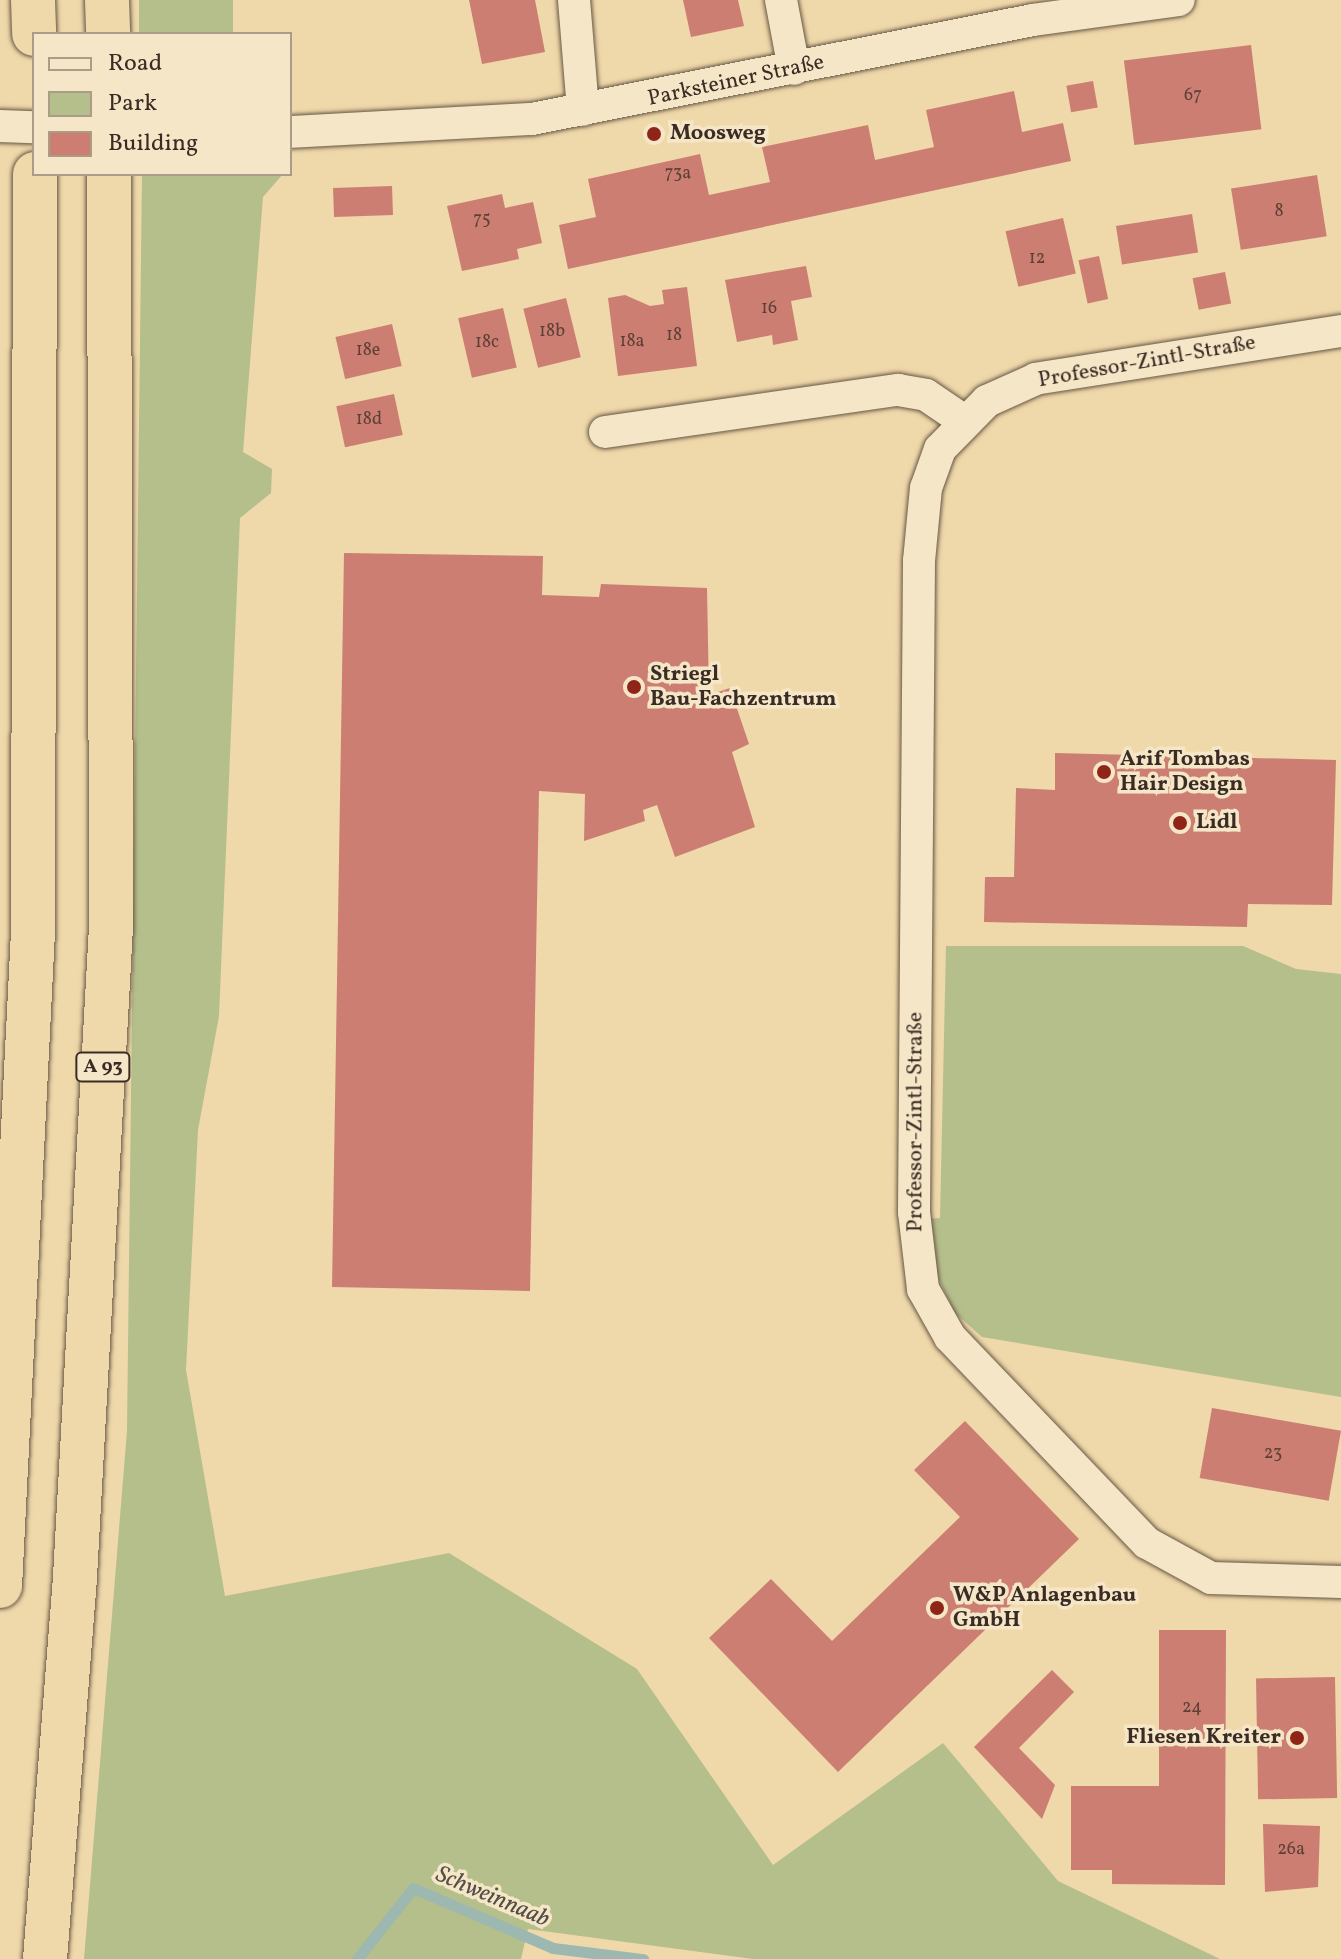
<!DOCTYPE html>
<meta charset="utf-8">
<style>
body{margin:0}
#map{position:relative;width:1341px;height:1959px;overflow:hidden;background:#efd8a9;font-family:Vollkorn,serif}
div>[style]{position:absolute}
.green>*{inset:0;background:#b5bf8b;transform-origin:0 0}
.stream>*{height:11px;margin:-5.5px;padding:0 5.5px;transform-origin:5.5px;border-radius:5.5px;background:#9cb8b0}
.building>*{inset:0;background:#cb7e71;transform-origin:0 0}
.roads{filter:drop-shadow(0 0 2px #675746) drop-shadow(0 0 2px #675746)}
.minor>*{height:32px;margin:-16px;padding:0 16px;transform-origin:16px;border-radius:16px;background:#f5e6c7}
.motorway>*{height:44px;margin:-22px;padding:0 22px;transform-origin:22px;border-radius:22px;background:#efd8a9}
.dots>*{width:22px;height:22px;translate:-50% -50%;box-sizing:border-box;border:4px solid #f5e6c7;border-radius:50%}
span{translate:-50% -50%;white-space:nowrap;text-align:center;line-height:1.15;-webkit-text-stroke:7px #f5e6c7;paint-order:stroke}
.number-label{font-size:18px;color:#5e4038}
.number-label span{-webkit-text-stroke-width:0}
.shield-label span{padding:2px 6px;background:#f5e6c7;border:2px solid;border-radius:6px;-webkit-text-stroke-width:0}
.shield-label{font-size:20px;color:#3a2c25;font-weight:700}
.street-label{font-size:22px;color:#3a2c25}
.poi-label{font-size:22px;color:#3a2c25;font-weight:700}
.left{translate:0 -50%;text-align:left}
.right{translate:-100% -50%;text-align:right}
.water-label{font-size:24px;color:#524f48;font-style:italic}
.legend{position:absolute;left:32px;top:32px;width:260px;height:144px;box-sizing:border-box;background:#f5e6c7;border:2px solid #aa9c86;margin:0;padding:10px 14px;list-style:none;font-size:24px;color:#3a2c25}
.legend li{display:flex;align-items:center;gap:16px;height:40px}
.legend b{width:40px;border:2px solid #aa9c86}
</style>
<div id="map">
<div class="green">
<i style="left:139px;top:0;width:94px;height:34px"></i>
<i style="clip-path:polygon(142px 174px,283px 174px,263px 197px,243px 452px,272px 469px,271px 493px,240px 518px,219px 1016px,198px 1130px,186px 1370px,225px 1596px,449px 1553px,637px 1669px,773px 1865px,943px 1743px,1058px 1881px,1220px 1959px,753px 1959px,528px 1929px,521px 1959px,84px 1959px,127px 1431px)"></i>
<i style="clip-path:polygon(946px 946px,1243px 946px,1296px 969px,1341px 974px,1341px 1397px,982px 1337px,955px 1313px,931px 1263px,927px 1219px,940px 1218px)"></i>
</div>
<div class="stream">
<i style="left:357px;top:1959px;width:90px;rotate:-51.7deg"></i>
<i style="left:413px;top:1888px;width:152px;rotate:23.2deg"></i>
<i style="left:553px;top:1948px;width:91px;rotate:7deg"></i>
</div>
<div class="building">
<i style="clip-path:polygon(469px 0,535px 0,545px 52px,482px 64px)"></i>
<i style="clip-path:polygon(683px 0,738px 0,744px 26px,691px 37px)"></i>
<i style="left:1251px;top:45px;width:85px;height:128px;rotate:83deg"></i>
<i style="left:1093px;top:81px;width:27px;height:27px;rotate:80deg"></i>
<i style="clip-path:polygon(1014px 91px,1022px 132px,1063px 123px,1071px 161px,568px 269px,559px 225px,596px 217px,588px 179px,700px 154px,709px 195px,770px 182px,762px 147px,868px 125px,875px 160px,934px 147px,926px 110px)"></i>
<i style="left:1317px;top:175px;width:62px;height:87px;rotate:81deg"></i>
<i style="left:392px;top:186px;width:29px;height:59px;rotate:88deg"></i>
<i style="clip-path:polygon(502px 194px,505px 208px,533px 202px,542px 243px,517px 249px,519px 259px,462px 271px,447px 206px)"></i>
<i style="left:1192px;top:214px;width:39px;height:77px;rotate:81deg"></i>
<i style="left:1063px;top:218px;width:57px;height:59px;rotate:77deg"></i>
<i style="left:1099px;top:256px;width:44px;height:21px;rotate:78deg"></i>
<i style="clip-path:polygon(806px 266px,812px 297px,791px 301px,798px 340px,773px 345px,772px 335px,737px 342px,725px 280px)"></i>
<i style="left:1225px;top:272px;width:32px;height:33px;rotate:79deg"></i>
<i style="clip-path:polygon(687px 287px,697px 366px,618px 376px,608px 298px,625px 295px,650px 306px,664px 304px,662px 290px)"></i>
<i style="left:566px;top:298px;width:61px;height:44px;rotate:76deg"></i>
<i style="left:503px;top:308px;width:61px;height:46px;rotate:77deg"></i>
<i style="left:392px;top:324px;width:43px;height:58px;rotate:77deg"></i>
<i style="left:394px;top:394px;width:42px;height:59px;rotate:78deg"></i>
<i style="clip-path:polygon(344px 553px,543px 556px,542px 595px,599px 597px,601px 584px,707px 588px,709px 695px,730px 688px,749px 744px,732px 752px,755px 827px,675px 857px,657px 805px,643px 810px,645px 821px,584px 841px,585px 794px,539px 791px,530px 1291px,332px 1287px)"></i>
<i style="clip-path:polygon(1055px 753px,1336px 760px,1332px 905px,1248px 904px,1247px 927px,984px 922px,985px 877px,1014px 877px,1016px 788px,1055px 790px)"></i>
<i style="left:1212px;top:1408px;width:131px;height:71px;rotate:10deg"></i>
<i style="clip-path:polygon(965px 1421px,1079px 1539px,838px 1772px,709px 1638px,771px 1579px,832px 1641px,960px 1517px,914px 1470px)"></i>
<i style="clip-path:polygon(1159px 1630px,1226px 1630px,1225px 1885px,1112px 1884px,1112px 1870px,1071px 1870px,1071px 1786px,1159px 1786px)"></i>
<i style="clip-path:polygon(1052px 1670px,1074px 1692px,1019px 1748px,1055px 1785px,1042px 1819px,974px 1747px)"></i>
<i style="left:1335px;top:1677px;width:121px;height:79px;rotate:89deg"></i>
<i style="clip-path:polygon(1263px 1824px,1320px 1826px,1318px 1887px,1265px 1892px)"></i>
</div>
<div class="roads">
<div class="minor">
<i style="left:574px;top:0;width:110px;rotate:85.3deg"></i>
<i style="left:781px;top:0;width:70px;rotate:79.3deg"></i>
<i style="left:0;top:126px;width:34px;rotate:2deg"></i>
<i style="left:290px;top:132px;width:242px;rotate:-3.1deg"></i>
<i style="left:532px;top:119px;width:511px;rotate:-11.18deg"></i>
<i style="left:1033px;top:20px;width:147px;rotate:-7.8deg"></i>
<i style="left:1341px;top:331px;width:309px;rotate:171.1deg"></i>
<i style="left:1036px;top:379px;width:54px;rotate:155.8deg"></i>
<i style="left:987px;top:401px;width:67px;rotate:134.4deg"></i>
<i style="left:940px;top:449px;width:41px;rotate:109.7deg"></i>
<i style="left:926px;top:488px;width:73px;rotate:95.5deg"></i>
<i style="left:919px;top:561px;width:651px;rotate:90.44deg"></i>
<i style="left:914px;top:1212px;width:78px;rotate:83.3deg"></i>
<i style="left:923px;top:1289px;width:55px;rotate:60.6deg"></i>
<i style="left:950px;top:1337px;width:285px;rotate:46.3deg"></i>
<i style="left:1147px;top:1543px;width:73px;rotate:28.7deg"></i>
<i style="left:1211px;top:1578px;width:130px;rotate:1.8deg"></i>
<i style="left:605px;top:432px;width:296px;rotate:-8.2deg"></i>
<i style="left:898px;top:390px;width:28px;rotate:10deg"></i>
<i style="left:926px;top:395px;width:45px;rotate:34deg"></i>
</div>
<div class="motorway">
<i style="left:33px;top:0;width:34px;rotate:88deg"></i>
<i style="left:107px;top:0;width:34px;rotate:88deg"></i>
<i style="left:0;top:1586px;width:655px;rotate:-87.11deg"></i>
<i style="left:33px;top:932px;width:758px;rotate:-89.85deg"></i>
<i style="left:45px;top:1959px;width:383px;rotate:-85.5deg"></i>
<i style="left:75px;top:1577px;width:651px;rotate:-86.83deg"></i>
<i style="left:111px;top:927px;width:753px;rotate:-90.15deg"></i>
</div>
</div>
<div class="dots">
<i style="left:654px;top:134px;background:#8f2418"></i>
<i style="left:634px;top:687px;background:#8f2418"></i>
<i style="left:1104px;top:772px;background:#8f2418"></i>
<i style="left:1180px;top:823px;background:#8f2418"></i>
<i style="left:937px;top:1608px;background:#8f2418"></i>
<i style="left:1297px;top:1738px;background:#8f2418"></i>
</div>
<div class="number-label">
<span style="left:1193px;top:96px">67</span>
<span style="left:678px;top:174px">73a</span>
<span style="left:1279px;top:212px">8</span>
<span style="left:482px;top:220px">75</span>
<span style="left:1037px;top:259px">12</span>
<span style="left:769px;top:309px">16</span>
<span style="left:552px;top:332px">18b</span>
<span style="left:674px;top:336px">18</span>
<span style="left:632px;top:342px">18a</span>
<span style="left:487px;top:343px">18c</span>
<span style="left:368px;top:351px">18e</span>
<span style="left:369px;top:420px">18d</span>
<span style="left:1273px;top:1454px">23</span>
<span style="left:1192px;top:1708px">24</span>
<span style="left:1291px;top:1850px">26a</span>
</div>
<div class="shield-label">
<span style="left:103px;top:1067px">A 93</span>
</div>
<div class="street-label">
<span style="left:736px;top:81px;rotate:-12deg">Parksteiner Straße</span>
<span style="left:1147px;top:362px;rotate:-10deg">Professor-Zintl-Straße</span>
<span style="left:916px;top:1122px;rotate:-90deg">Professor-Zintl-Straße</span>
</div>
<div class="poi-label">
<span class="left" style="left:670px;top:134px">Moosweg</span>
<span class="left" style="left:650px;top:687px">Striegl<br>Bau-Fachzentrum</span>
<span class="left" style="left:1120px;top:772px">Arif Tombas<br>Hair Design</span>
<span class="left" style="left:1196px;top:823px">Lidl</span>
<span class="left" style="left:953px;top:1608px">W&amp;P Anlagenbau<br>GmbH</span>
<span class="right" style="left:1281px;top:1738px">Fliesen Kreiter</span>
</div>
<div class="water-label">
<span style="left:492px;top:1898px;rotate:23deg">Schweinnaab</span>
</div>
<ul class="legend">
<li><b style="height:10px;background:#f5e6c7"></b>Road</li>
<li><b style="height:22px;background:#b5bf8b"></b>Park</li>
<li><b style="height:22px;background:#cb7e71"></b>Building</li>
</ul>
</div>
